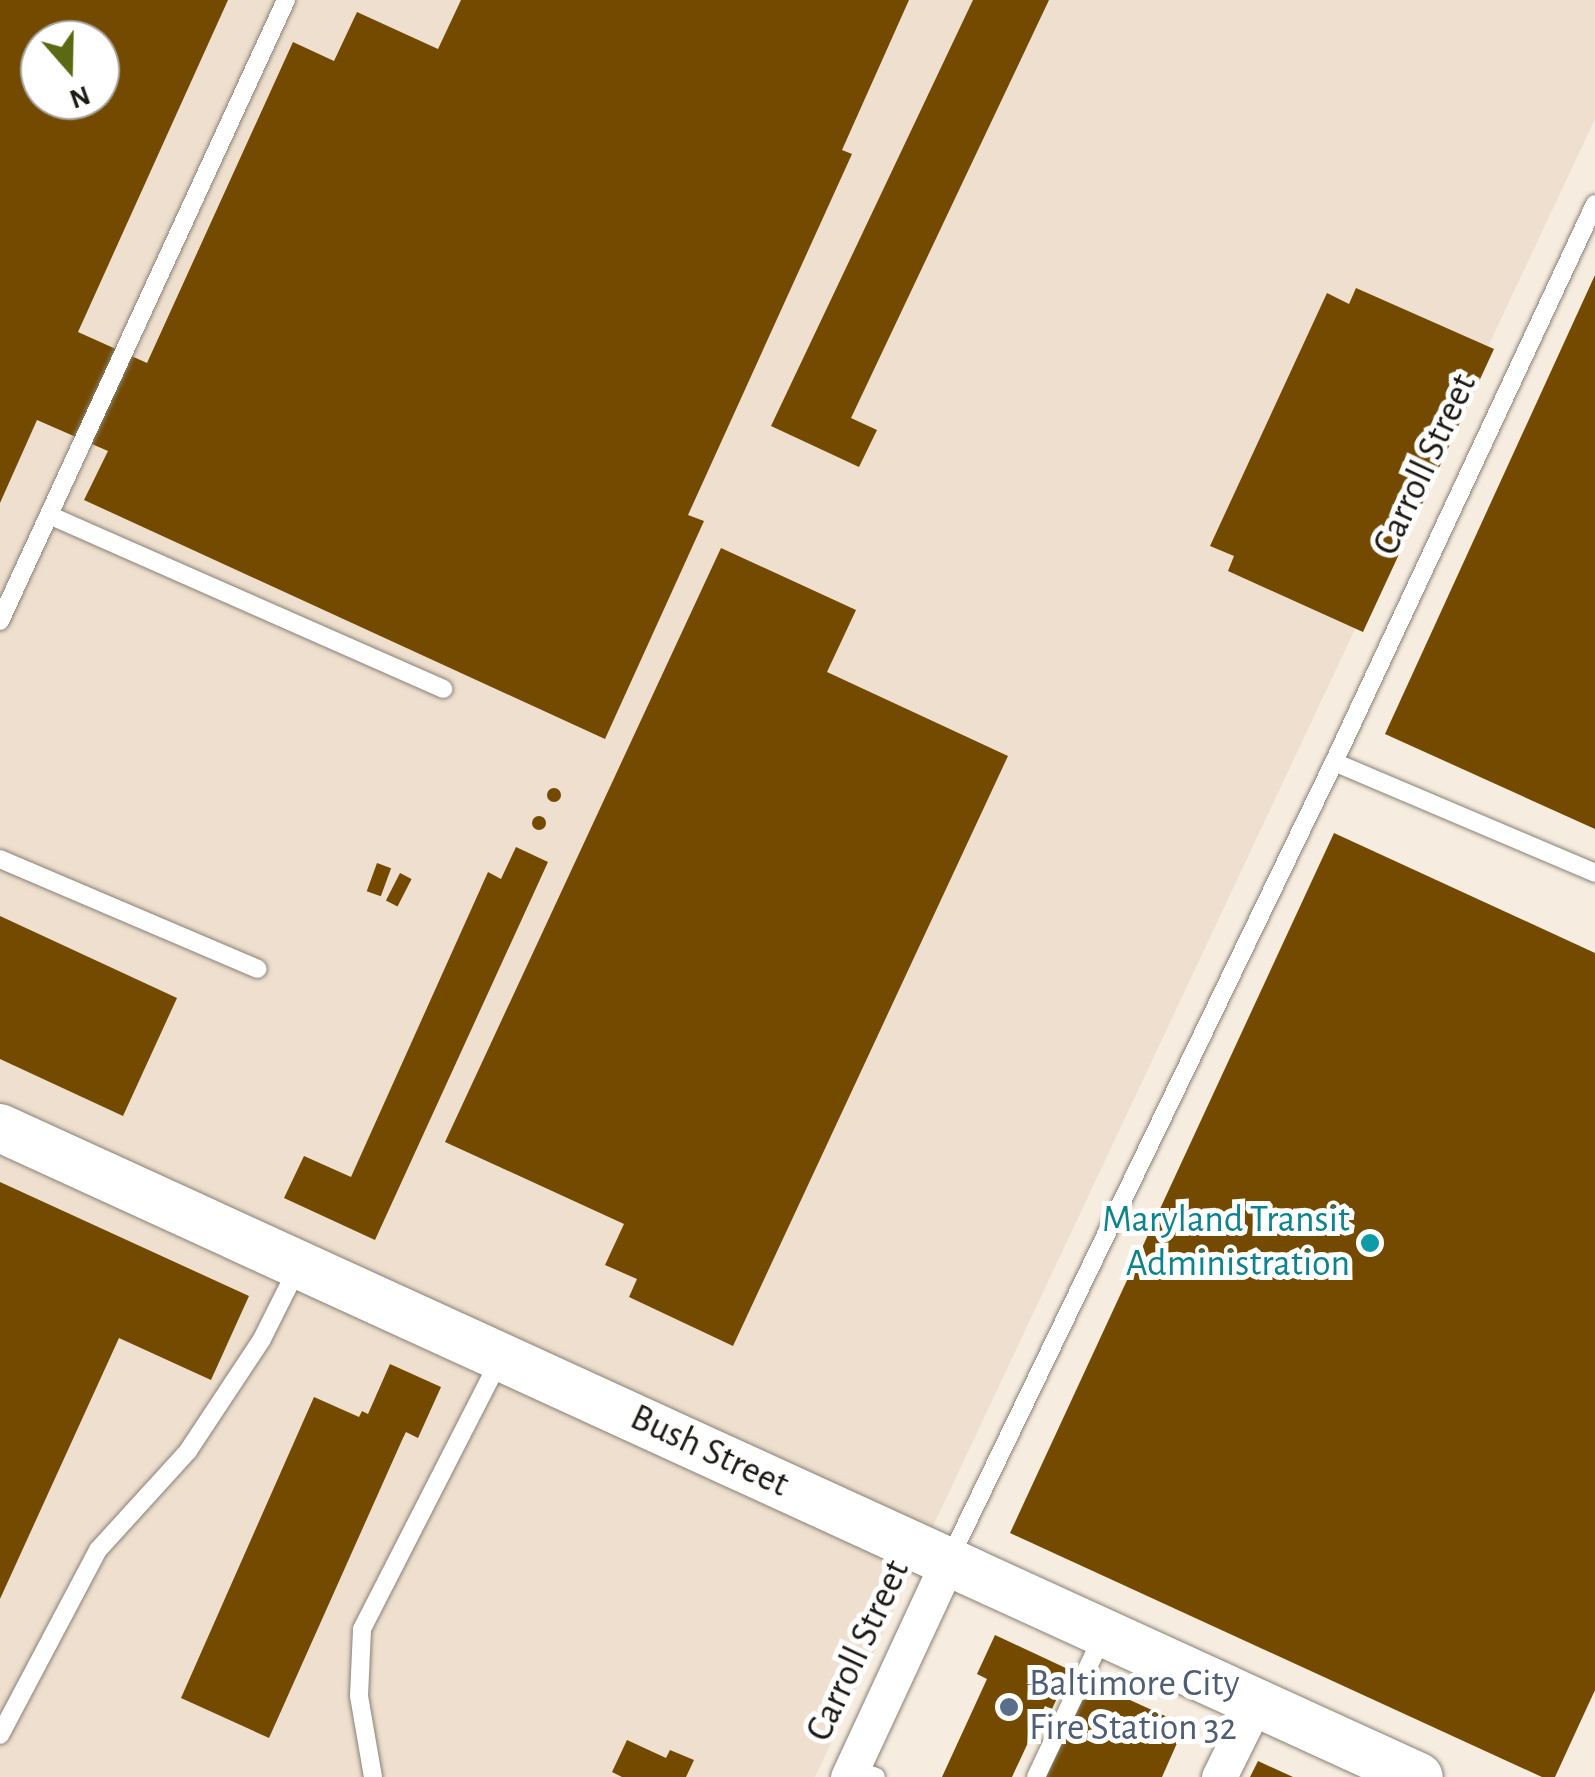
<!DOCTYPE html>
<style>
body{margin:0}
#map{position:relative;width:1595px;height:1777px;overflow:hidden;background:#f6ece0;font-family:"Alegreya Sans",sans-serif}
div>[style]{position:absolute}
.built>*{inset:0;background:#eedfce}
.building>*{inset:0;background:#744a00;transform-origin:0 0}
.round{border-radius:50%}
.roads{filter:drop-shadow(0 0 2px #8a8176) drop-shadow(0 0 2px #8a8176)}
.lane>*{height:18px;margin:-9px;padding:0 9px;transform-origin:9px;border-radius:9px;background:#fff}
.street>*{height:35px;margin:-17.5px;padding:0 17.5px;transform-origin:17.5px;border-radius:17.5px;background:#fff}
.secondary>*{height:48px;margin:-24px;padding:0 24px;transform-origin:24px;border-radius:24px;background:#fff}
.dots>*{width:28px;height:28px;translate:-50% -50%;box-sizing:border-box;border:5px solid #fff;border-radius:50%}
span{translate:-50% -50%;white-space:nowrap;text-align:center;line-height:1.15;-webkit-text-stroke:10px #fff;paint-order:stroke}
.street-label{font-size:38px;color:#1c1914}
.culture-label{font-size:38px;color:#0d838f}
.right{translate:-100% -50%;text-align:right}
.service-label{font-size:38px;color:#4e5e75}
.left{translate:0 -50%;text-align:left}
.north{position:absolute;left:20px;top:20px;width:100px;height:100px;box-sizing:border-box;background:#fff;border:2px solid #a4a3a1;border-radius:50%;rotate:160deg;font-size:28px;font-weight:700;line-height:40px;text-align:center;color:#1c1914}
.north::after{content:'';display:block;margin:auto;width:35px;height:45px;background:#5a6912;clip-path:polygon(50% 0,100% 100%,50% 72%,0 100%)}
</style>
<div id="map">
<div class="built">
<i style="clip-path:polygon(evenodd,0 0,1595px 0,1595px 119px,815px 1777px,0 1777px,0 0,40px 40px,100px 40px,100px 100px,40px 100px,40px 40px)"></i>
</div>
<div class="building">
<i style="clip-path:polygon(evenodd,0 0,228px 0,78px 332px,147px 363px,293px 42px,334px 61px,357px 12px,438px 49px,461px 0,909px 0,842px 150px,852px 154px,688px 515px,704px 521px,605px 739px,84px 500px,108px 451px,37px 420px,0 503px,0 0,40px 40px,100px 40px,100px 100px,40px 100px,40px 40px)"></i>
<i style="clip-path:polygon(973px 0,1049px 0,851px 418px,877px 430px,859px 467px,771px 426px)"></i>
<i style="clip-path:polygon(1595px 275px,1595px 829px,1385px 734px)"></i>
<i style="clip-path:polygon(1356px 288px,1494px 349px,1363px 632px,1228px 571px,1234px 556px,1210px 546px,1327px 293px,1349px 304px)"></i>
<i style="clip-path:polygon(721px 548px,856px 610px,827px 672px,1008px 756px,733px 1346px,629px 1297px,637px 1279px,605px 1265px,624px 1224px,445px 1142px)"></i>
<i class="round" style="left:547px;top:788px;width:14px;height:14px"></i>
<i class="round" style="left:532px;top:816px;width:14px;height:14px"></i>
<i style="clip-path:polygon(1334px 833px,1595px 953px,1595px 1690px,1555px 1777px,1542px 1777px,1010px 1533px)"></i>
<i style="clip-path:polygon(516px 847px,548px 862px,375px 1240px,284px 1198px,304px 1156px,351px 1177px,488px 872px,501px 879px)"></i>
<i style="left:377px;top:863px;width:15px;height:30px;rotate:20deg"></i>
<i style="left:400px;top:873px;width:13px;height:31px;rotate:27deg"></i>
<i style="clip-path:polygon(0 916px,177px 998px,123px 1116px,0 1059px)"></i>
<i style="clip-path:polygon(0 1182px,249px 1296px,211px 1380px,119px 1338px,0 1599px)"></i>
<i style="clip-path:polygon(390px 1364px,441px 1387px,418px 1438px,406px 1432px,403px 1438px,269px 1738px,181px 1698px,314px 1397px,359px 1417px,362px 1411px,368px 1414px)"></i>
<i style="clip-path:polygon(995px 1635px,1070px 1670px,1052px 1709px,1045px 1706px,1012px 1777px,942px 1777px,987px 1679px,977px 1674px)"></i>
<i style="clip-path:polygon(1088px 1681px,1185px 1725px,1162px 1777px,1044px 1777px)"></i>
<i style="clip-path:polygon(627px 1740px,666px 1758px,670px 1750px,694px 1760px,686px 1777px,622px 1777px,612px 1772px)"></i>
<i style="clip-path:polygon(1258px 1761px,1293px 1777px,1250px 1777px)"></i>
</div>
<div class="roads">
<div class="lane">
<i style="left:49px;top:515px;width:431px;rotate:23.8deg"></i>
<i style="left:0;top:621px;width:684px;rotate:-65.27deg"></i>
<i style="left:1334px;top:762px;width:284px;rotate:23deg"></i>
<i style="left:0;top:859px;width:280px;rotate:23.1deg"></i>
<i style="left:948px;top:1562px;width:888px;rotate:-64.24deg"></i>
<i style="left:1334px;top:762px;width:616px;rotate:-64.93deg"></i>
<i style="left:0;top:1735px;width:209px;rotate:-62.1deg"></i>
<i style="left:98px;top:1550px;width:134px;rotate:-47.7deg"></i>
<i style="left:188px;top:1451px;width:134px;rotate:-56.5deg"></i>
<i style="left:262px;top:1339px;width:83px;rotate:-63.4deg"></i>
<i style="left:852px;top:1769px;width:25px;rotate:18deg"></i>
<i style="left:373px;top:1777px;width:82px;rotate:-99.8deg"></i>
<i style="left:359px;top:1696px;width:67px;rotate:-87.4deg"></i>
<i style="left:362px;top:1629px;width:305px;rotate:-62.9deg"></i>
<i style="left:1036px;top:1777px;width:159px;rotate:-64.7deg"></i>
</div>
<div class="street">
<i style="left:848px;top:1777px;width:237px;rotate:-65.1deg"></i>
<i style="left:1219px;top:1777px;width:84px;rotate:-63.7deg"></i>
</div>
<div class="secondary">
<i style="left:0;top:1128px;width:1560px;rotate:24.58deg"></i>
</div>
</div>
<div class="dots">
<i style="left:1370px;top:1243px;background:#0f9aa8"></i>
<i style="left:1009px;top:1707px;background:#5c6f8a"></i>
</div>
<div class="street-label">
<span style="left:1426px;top:465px;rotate:-65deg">Carroll Street</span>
<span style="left:709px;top:1452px;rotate:25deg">Bush Street</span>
<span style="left:859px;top:1651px;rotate:-65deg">Carroll Street</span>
</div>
<div class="culture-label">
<span class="right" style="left:1350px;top:1243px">Maryland Transit<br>Administration</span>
</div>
<div class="service-label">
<span class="left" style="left:1029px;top:1707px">Baltimore City<br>Fire Station 32</span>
</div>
<div class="north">N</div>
</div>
